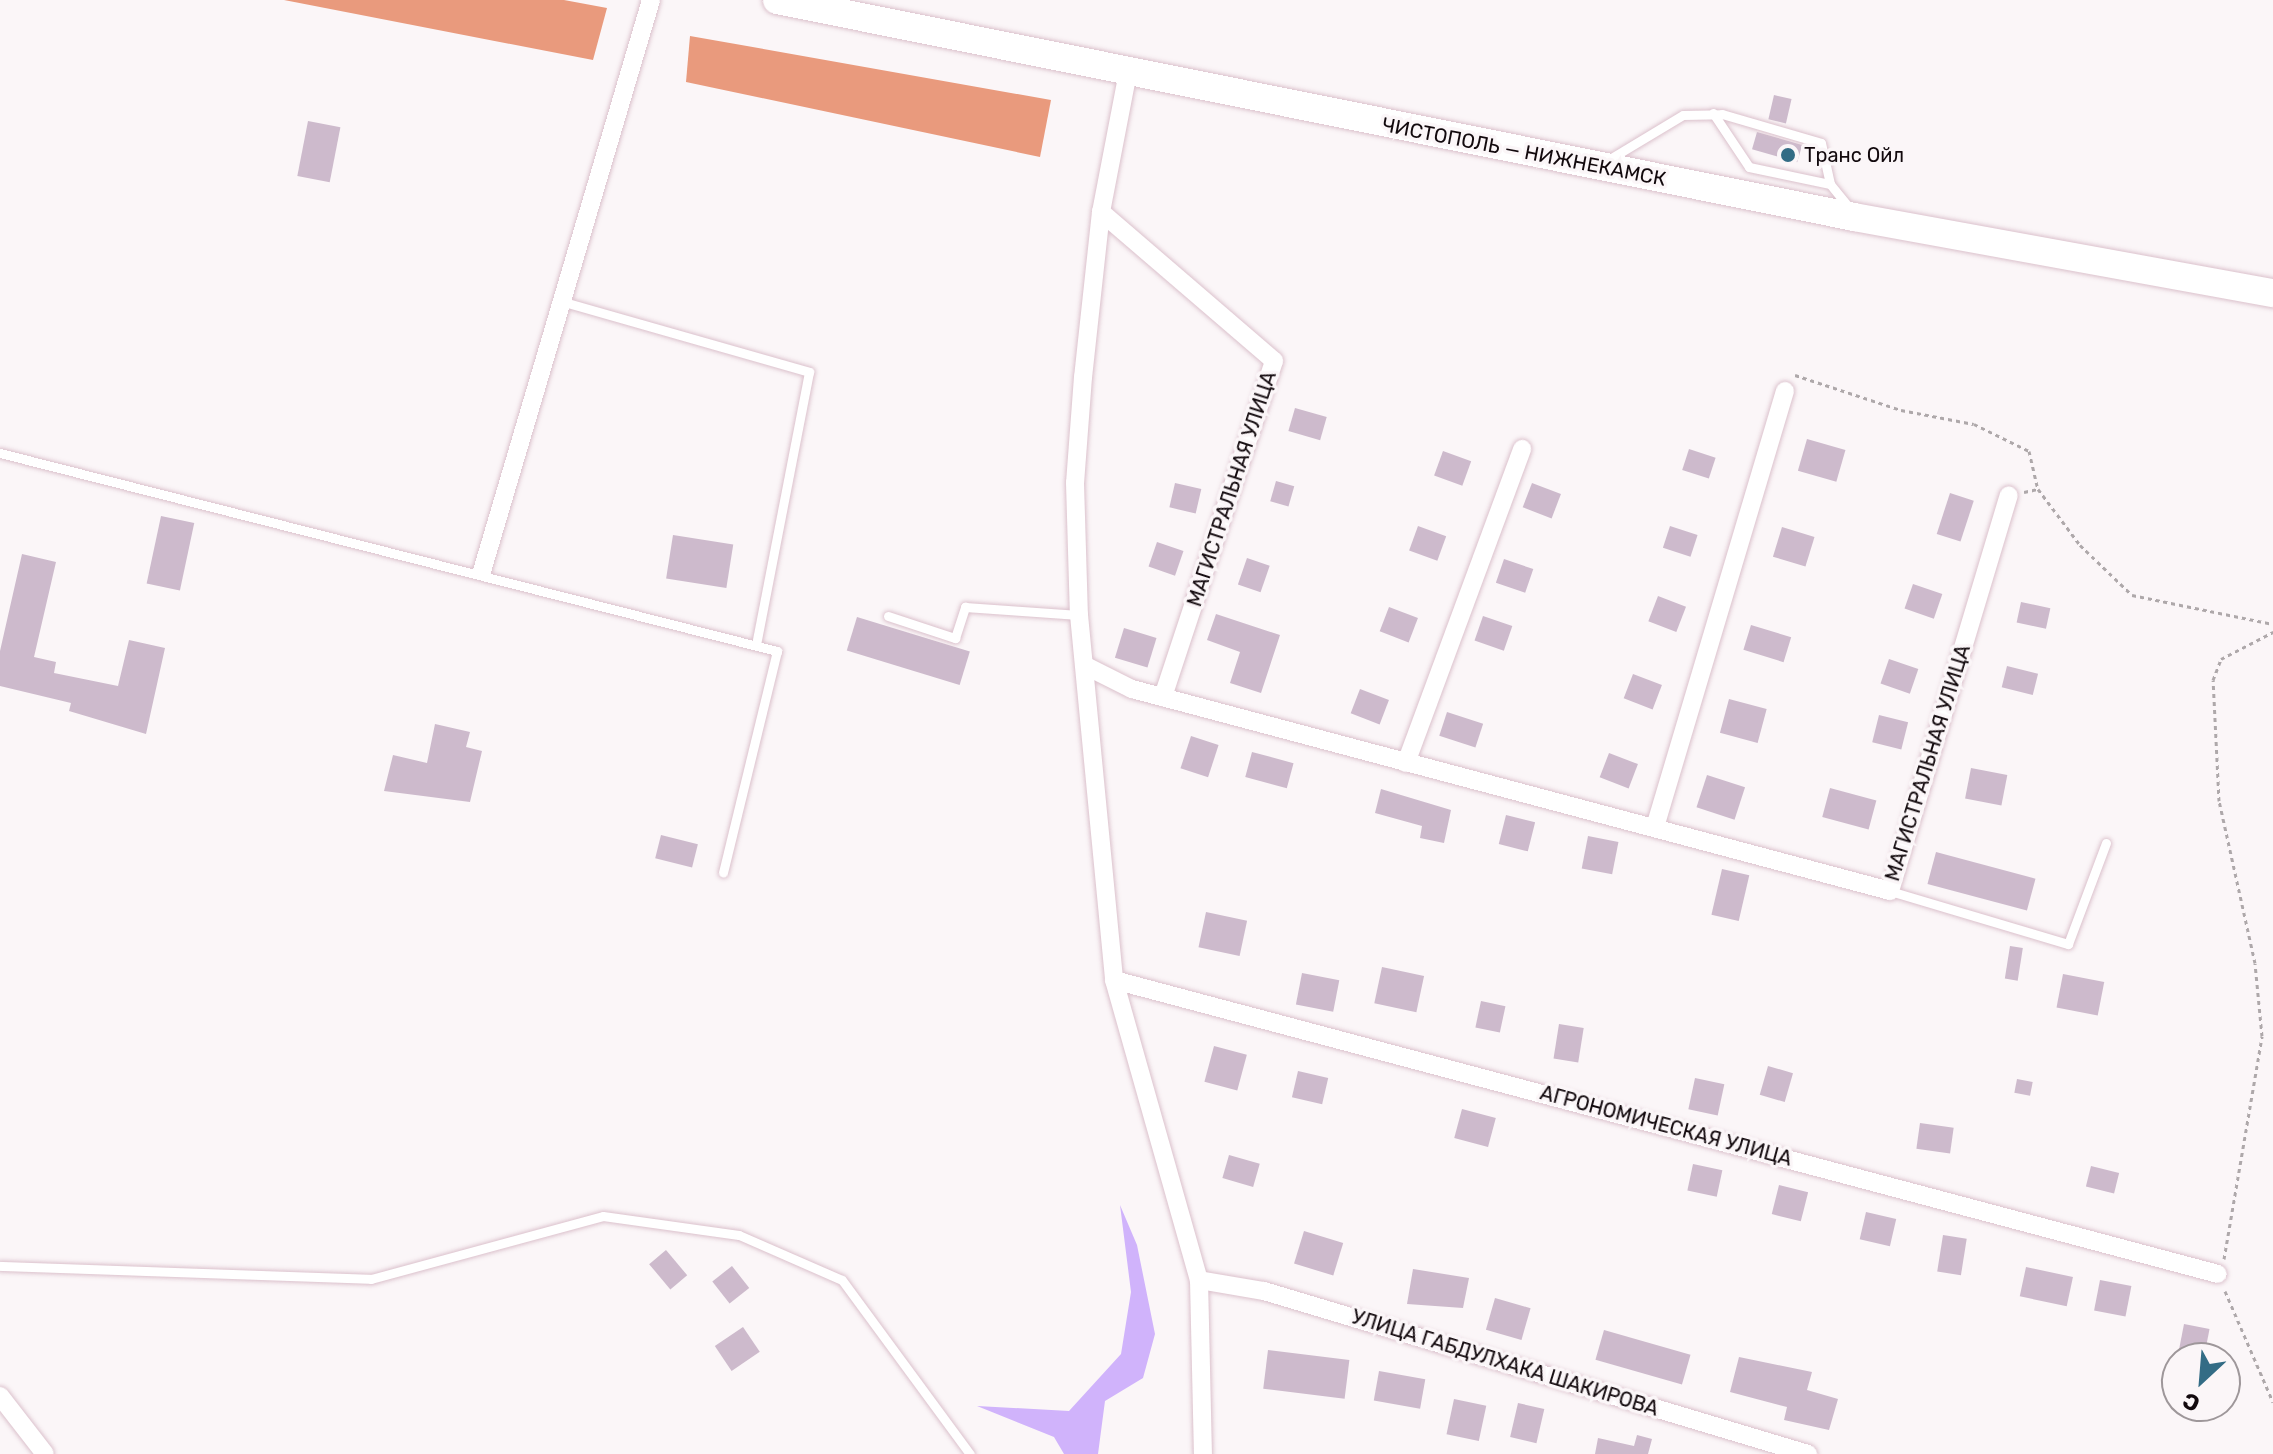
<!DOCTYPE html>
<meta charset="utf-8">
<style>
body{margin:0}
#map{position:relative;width:2273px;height:1454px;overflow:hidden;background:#fbf6f8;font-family:Rubik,sans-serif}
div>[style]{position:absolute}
.forest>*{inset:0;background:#e99a7d}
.water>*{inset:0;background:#d0b3fb}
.building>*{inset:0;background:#cdbacc;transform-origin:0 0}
.path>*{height:3px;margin-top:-1.5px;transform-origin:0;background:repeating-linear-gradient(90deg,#aea8aa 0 4px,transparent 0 8px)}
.roads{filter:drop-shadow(0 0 2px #dbc1cc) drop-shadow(0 0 2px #dbc1cc)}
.lane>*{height:9px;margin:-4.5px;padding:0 4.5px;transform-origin:4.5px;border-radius:4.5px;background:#fff}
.street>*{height:18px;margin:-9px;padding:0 9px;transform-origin:9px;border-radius:9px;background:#fff}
.primary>*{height:28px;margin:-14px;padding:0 14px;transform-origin:14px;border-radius:14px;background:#fff}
.dots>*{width:22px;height:22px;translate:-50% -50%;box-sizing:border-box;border:4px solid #fbf6f8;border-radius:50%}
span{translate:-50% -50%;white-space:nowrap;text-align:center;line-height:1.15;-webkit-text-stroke:7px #fbf6f8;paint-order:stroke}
.street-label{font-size:20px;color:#12090d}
.poi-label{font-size:20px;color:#12090d}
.left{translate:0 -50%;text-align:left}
.north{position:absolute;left:2161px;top:1342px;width:80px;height:80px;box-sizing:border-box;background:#fbf6f8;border:2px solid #9e979a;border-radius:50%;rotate:206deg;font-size:22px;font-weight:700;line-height:32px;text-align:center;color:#12090d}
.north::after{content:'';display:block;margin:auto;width:28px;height:36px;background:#336c85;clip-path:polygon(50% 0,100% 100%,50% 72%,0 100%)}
</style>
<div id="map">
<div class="forest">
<i style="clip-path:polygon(284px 0,564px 0,607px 8px,593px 60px)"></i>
<i style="clip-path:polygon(690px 36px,1051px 100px,1040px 157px,686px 82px)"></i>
</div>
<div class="water">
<i style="clip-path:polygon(1120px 1205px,1137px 1245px,1155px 1334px,1143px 1378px,1105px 1401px,1098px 1454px,1064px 1454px,1054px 1437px,977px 1406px,1069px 1411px,1121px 1354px,1131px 1292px)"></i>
</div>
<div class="building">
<i style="left:1774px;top:95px;width:18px;height:25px;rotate:13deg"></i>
<i style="left:308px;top:121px;width:33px;height:56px;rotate:11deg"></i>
<i style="left:1757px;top:132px;width:47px;height:18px;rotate:16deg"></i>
<i style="left:1295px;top:408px;width:33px;height:24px;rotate:16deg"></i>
<i style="left:1807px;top:439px;width:40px;height:33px;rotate:16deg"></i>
<i style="left:1689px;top:449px;width:28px;height:22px;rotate:18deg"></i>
<i style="left:1443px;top:451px;width:30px;height:26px;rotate:20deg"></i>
<i style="left:1276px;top:481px;width:19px;height:21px;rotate:16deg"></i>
<i style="left:1175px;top:483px;width:27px;height:25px;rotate:13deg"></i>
<i style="left:1532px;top:483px;width:31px;height:26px;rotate:21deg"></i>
<i style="left:1950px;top:493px;width:25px;height:43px;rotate:18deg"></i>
<i style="left:161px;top:516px;width:34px;height:69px;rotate:12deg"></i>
<i style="left:1418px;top:526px;width:30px;height:26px;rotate:20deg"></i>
<i style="left:1670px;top:526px;width:29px;height:23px;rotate:18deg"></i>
<i style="left:1782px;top:527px;width:34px;height:31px;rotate:17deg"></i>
<i style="left:673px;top:535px;width:61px;height:44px;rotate:9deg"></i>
<i style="left:1157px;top:542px;width:28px;height:26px;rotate:19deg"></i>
<i style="clip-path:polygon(22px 554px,56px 562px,34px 657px,56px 662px,54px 673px,118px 686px,129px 640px,165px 648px,146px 734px,69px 711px,71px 703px,0 686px,0 651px)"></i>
<i style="left:1247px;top:558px;width:24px;height:28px;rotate:19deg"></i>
<i style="left:1504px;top:559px;width:31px;height:25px;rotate:19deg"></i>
<i style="left:1913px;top:584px;width:31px;height:26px;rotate:19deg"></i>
<i style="left:1658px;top:596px;width:30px;height:27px;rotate:21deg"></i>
<i style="left:2021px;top:602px;width:30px;height:21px;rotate:12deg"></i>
<i style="left:1389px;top:607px;width:31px;height:26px;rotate:21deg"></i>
<i style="clip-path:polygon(1216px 614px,1280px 635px,1261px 693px,1230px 683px,1240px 652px,1207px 640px)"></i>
<i style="left:1483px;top:616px;width:31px;height:26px;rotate:19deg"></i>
<i style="left:857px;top:617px;width:118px;height:35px;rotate:17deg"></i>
<i style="left:1751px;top:625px;width:42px;height:26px;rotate:17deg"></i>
<i style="left:1124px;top:628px;width:34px;height:31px;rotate:17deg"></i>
<i style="left:1889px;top:659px;width:31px;height:26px;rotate:19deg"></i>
<i style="left:2007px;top:666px;width:32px;height:22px;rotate:14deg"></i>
<i style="left:1633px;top:674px;width:31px;height:26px;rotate:21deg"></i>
<i style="left:1360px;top:689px;width:31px;height:26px;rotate:21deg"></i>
<i style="left:1729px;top:699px;width:39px;height:35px;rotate:15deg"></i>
<i style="left:1447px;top:712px;width:38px;height:25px;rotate:18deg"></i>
<i style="left:1879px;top:715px;width:30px;height:28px;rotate:14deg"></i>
<i style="clip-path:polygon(435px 724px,470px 732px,466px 747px,482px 751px,470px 802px,384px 791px,393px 755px,427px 763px)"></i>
<i style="left:1191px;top:736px;width:29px;height:34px;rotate:18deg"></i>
<i style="left:1252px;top:752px;width:43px;height:26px;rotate:15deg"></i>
<i style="left:1609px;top:753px;width:31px;height:26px;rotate:21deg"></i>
<i style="left:1971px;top:768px;width:37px;height:31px;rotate:11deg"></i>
<i style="left:1707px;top:775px;width:40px;height:34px;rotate:18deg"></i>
<i style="left:1830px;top:788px;width:48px;height:30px;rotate:15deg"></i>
<i style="clip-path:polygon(1381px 789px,1451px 810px,1444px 843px,1420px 838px,1422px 826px,1375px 813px)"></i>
<i style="left:1506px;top:815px;width:30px;height:30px;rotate:14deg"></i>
<i style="left:661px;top:835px;width:38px;height:24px;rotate:14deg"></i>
<i style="left:1588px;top:836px;width:31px;height:33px;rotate:11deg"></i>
<i style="left:1936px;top:852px;width:103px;height:33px;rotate:15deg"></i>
<i style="left:1722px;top:869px;width:28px;height:47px;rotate:13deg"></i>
<i style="left:1206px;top:912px;width:42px;height:36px;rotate:12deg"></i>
<i style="left:2010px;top:946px;width:13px;height:33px;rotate:9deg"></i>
<i style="left:1382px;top:967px;width:43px;height:37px;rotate:12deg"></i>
<i style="left:1302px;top:973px;width:38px;height:32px;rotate:11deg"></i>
<i style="left:2063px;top:974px;width:42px;height:34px;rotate:11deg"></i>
<i style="left:1481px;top:1001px;width:25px;height:27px;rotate:12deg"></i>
<i style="left:1559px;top:1024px;width:25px;height:35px;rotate:9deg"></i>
<i style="left:1214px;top:1046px;width:34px;height:37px;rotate:15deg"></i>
<i style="left:1768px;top:1066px;width:26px;height:30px;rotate:16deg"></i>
<i style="left:1298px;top:1071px;width:31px;height:27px;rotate:13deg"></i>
<i style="left:1695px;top:1078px;width:30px;height:32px;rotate:12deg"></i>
<i style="left:2017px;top:1079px;width:16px;height:14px;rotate:11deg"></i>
<i style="left:1462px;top:1109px;width:35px;height:30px;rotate:15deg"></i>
<i style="left:1920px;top:1123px;width:34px;height:26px;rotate:8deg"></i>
<i style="left:1229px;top:1155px;width:32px;height:24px;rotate:16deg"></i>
<i style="left:1693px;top:1164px;width:30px;height:27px;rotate:12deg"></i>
<i style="left:2091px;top:1166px;width:29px;height:21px;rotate:14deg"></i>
<i style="left:1779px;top:1185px;width:30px;height:30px;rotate:14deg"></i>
<i style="left:1866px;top:1212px;width:31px;height:28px;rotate:13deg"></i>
<i style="left:1304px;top:1231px;width:41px;height:34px;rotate:17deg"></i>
<i style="left:1943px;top:1235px;width:24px;height:37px;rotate:9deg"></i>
<i style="left:666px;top:1250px;width:33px;height:22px;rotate:50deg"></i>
<i style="left:732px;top:1266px;width:28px;height:25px;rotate:52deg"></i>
<i style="left:2026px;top:1267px;width:48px;height:30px;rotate:12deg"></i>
<i style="clip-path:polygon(1413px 1269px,1469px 1278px,1463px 1308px,1407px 1304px)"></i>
<i style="left:2100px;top:1280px;width:32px;height:31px;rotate:11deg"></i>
<i style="left:1495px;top:1298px;width:37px;height:33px;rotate:16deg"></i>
<i style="left:2184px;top:1324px;width:26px;height:29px;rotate:11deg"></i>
<i style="left:743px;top:1327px;width:30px;height:34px;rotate:56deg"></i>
<i style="left:1604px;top:1330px;width:90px;height:31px;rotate:16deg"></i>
<i style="left:1268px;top:1350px;width:82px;height:39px;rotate:7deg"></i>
<i style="clip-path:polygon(1739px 1357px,1812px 1372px,1807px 1390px,1838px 1399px,1829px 1430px,1784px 1420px,1787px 1407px,1730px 1392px)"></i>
<i style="left:1379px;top:1371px;width:47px;height:30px;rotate:10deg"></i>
<i style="left:1454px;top:1399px;width:33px;height:36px;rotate:12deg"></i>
<i style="left:1518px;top:1403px;width:27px;height:35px;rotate:13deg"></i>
<i style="clip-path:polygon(1637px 1435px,1652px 1439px,1648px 1454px,1595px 1454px,1598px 1438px,1634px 1446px)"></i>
</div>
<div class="path">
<i style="left:1795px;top:375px;width:112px;rotate:18.3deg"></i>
<i style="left:1901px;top:410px;width:74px;rotate:10.9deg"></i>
<i style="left:1974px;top:424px;width:61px;rotate:26.1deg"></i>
<i style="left:2029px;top:451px;width:39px;rotate:77deg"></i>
<i style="left:2024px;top:492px;width:14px;rotate:-12deg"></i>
<i style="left:2038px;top:489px;width:70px;rotate:53.1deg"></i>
<i style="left:2080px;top:545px;width:72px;rotate:43.9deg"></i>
<i style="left:2132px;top:595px;width:144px;rotate:11.6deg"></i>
<i style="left:2224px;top:1259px;width:226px;rotate:-80.3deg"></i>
<i style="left:2262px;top:1036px;width:73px;rotate:-95.5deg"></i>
<i style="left:2255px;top:963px;width:166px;rotate:-102.5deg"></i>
<i style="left:2219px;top:801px;width:121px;rotate:-92.8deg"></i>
<i style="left:2213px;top:680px;width:22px;rotate:-69deg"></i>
<i style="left:2221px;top:659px;width:59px;rotate:-27.4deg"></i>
<i style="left:2225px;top:1291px;width:121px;rotate:66.6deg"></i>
</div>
<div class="roads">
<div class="lane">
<i style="left:1713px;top:113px;width:65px;rotate:56.3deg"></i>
<i style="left:1749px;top:167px;width:83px;rotate:11.9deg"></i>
<i style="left:1608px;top:160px;width:87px;rotate:-31deg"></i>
<i style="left:1683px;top:115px;width:39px;rotate:-1deg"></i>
<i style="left:1722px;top:114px;width:103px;rotate:16.3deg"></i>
<i style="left:1821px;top:143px;width:42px;rotate:77.6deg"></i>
<i style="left:1830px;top:184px;width:33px;rotate:51deg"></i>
<i style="left:564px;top:302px;width:255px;rotate:15.9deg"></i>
<i style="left:809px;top:372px;width:278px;rotate:101deg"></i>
<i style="left:0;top:453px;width:802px;rotate:14.3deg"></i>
<i style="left:777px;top:651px;width:228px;rotate:103.7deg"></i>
<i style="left:888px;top:616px;width:71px;rotate:18.2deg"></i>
<i style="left:955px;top:638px;width:33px;rotate:-72deg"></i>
<i style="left:965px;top:607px;width:114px;rotate:4deg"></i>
<i style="left:1890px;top:891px;width:186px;rotate:16.6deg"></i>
<i style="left:2068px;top:944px;width:108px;rotate:-69.4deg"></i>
<i style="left:0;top:1266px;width:371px;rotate:2deg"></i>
<i style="left:371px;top:1279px;width:240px;rotate:-15.2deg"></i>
<i style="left:603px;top:1216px;width:137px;rotate:8deg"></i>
<i style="left:739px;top:1235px;width:112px;rotate:23.6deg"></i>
<i style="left:842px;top:1280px;width:216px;rotate:53.7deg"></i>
</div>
<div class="street">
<i style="left:1128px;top:72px;width:143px;rotate:100.9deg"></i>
<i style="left:1101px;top:212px;width:166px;rotate:96.2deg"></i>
<i style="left:1083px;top:377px;width:106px;rotate:94.3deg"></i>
<i style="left:1075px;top:483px;width:132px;rotate:88.3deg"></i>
<i style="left:1079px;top:615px;width:367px;rotate:84.5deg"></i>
<i style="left:1114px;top:980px;width:312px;rotate:74.2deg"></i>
<i style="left:1199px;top:1280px;width:174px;rotate:88.7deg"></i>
<i style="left:1101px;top:212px;width:228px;rotate:40.7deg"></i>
<i style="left:1274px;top:361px;width:354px;rotate:108.3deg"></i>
<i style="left:482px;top:571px;width:595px;rotate:-73.51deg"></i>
<i style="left:1084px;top:665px;width:54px;rotate:26.6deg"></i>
<i style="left:1132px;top:689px;width:784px;rotate:14.92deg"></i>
<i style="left:1890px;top:891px;width:413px;rotate:-73.3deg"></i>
<i style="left:1406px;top:763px;width:335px;rotate:-69.7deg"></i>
<i style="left:1655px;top:827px;width:455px;rotate:-73.4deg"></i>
<i style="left:1114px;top:980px;width:1142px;rotate:14.91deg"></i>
<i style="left:1199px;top:1280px;width:66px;rotate:9.6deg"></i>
<i style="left:1264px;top:1291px;width:568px;rotate:16.68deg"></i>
<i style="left:0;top:1396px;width:73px;rotate:52.2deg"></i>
</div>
<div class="primary">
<i style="left:777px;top:0;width:1099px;rotate:11.39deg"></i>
<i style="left:1854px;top:217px;width:426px;rotate:10.3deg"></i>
</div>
</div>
<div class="dots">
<i style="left:1788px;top:155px;background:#336c85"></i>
</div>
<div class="street-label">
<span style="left:1524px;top:152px;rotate:11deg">ЧИСТОПОЛЬ — НИЖНЕКАМСК</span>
<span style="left:1232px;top:489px;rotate:-72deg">МАГИСТРАЛЬНАЯ УЛИЦА</span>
<span style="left:1928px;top:763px;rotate:-73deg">МАГИСТРАЛЬНАЯ УЛИЦА</span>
<span style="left:1666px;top:1126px;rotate:15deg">АГРОНОМИЧЕСКАЯ УЛИЦА</span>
<span style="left:1505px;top:1363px;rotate:17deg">УЛИЦА ГАБДУЛХАКА ШАКИРОВА</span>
</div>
<div class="poi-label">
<span class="left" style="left:1804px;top:155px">Транс Ойл</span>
</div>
<div class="north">С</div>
</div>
